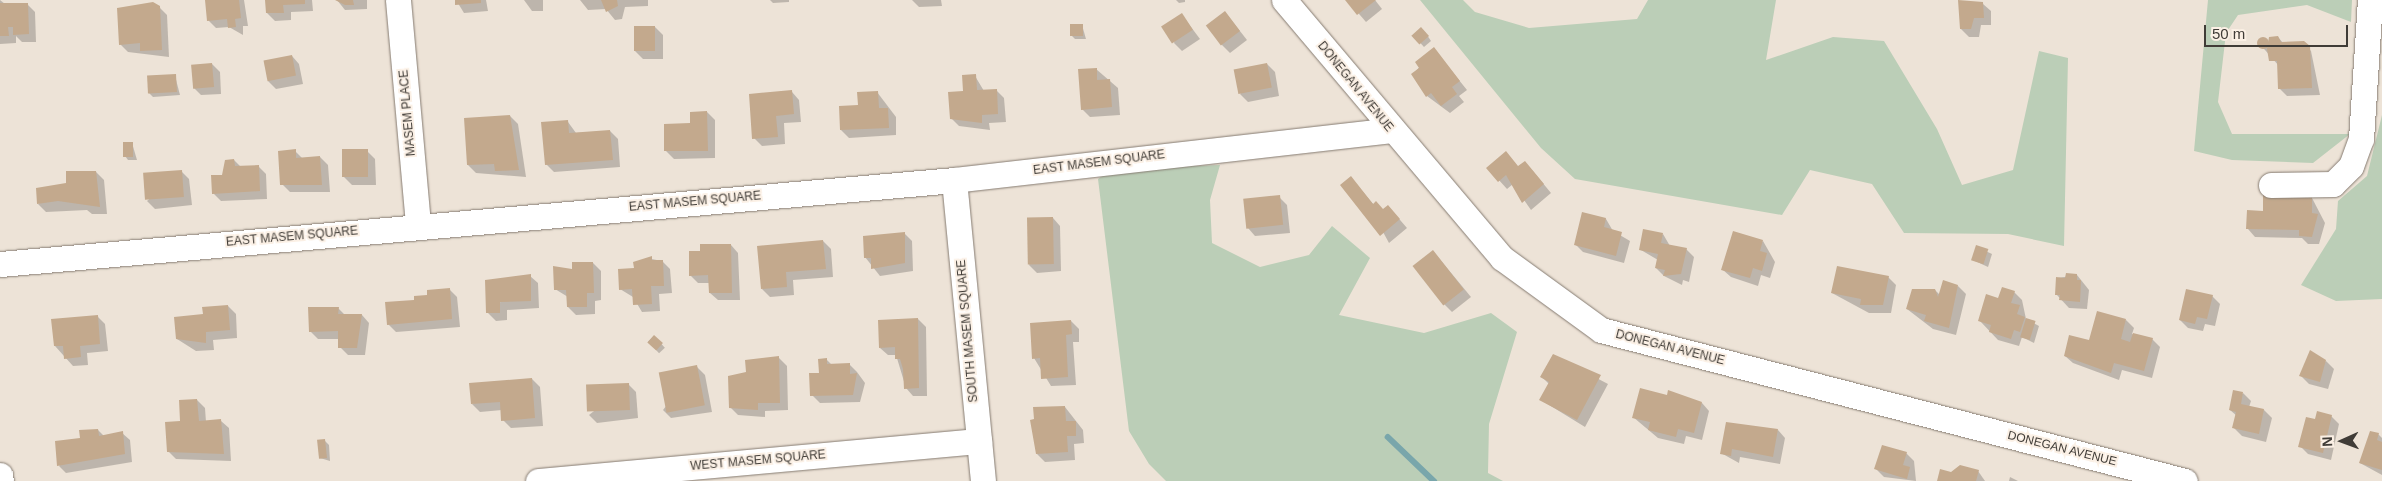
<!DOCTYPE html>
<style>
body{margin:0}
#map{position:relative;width:2382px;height:481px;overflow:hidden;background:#ede3d7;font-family:Arial,sans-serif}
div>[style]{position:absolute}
.green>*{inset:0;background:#bbceb7}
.shadow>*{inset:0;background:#0003;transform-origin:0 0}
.stream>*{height:5.5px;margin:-2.75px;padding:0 2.75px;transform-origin:2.75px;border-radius:2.75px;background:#79a6ab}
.building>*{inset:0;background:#c3a98d;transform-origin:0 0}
.round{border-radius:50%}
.roads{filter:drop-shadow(0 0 1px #857b71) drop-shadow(0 0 1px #857b71)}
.minor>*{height:25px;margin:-12.5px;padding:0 12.5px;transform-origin:12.5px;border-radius:12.5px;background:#fff}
span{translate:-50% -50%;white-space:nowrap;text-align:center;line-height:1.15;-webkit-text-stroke:4px #fbf0e5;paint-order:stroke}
.street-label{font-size:12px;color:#403c37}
.north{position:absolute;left:2317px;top:416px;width:50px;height:50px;-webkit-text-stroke:4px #fbf0e5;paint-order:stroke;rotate:268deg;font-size:14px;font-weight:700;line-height:20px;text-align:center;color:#403c37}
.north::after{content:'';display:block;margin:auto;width:18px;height:22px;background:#403c37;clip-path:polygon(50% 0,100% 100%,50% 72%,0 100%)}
.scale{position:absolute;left:2204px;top:25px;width:144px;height:22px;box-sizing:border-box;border:2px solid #403c37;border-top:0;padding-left:6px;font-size:15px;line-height:18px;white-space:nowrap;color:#403c37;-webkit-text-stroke:4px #fbf0e5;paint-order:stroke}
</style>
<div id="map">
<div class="green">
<i style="clip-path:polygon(1420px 0,1463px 0,1475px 12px,1529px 28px,1637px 19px,1648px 0,1776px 0,1766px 60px,1833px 37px,1884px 41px,1937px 129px,1962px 185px,2013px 170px,2039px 51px,2068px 58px,2064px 246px,2008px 234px,1904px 233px,1872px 184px,1810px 170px,1782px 215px,1575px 179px,1541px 148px)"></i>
<i style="clip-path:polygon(2208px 0,2352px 0,2351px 22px,2307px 5px,2238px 15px,2226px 33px,2218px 102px,2232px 134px,2350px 134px,2313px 163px,2232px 160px,2194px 151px)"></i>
<i style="clip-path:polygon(2382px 115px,2382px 299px,2336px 301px,2301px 285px,2336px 229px,2338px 201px,2367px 176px)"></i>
<i style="clip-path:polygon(1220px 165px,1210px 200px,1212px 243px,1260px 267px,1309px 255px,1332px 226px,1370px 258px,1339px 315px,1424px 333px,1491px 313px,1517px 332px,1489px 424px,1488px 473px,1503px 481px,1166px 481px,1149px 464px,1129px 431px,1098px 179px,1112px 169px)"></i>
</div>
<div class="shadow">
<i style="clip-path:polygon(0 0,5px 4px,27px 4px,35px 12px,36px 42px,22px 42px,16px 36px,16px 43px,0 44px)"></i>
<i style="clip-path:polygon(206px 0,244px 0,248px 26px,243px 26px,243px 35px,229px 27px,216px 28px,208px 20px)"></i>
<i style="clip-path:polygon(266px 0,312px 0,313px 11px,291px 12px,291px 20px,275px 21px,267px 13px)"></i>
<i style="clip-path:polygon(337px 0,367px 0,367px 9px,345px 10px)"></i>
<i style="clip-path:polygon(456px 0,486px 0,488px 11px,464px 13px)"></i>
<i style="clip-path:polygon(524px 0,543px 0,543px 11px,532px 11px)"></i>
<i style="clip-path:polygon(580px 0,648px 0,648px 6px,625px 7px,622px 19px,615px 20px,606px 9px,588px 10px)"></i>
<i style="clip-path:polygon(770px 0,789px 0,789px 2px,773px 3px)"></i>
<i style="clip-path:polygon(912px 0,941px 0,942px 6px,919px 7px)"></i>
<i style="clip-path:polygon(1176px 0,1185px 0,1185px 2px,1179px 3px)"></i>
<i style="clip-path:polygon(1347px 0,1375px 0,1382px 9px,1366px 22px)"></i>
<i style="clip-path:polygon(1983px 4px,1991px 11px,1991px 25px,1981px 25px,1979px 37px,1969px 37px,1961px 29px)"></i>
<i style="clip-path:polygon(159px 7px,167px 15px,169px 57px,128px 52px,120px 44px)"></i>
<i style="clip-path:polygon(1225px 12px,1247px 40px,1230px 53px,1222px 45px)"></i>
<i style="clip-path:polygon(1182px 15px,1200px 39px,1182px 51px,1174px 43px)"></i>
<i style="clip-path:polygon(1082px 25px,1086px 39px,1075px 39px,1071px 35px)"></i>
<i style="clip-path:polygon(655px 27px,663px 35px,663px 59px,643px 59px,635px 51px)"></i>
<i style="clip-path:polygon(1425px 32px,1431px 41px,1424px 47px,1413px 35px)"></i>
<i style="clip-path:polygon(2278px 37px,2283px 43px,2303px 43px,2311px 51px,2320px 95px,2287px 96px,2279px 88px,2279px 66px,2258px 42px,2264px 38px,2270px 44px)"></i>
<i style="clip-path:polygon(1434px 49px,1467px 90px,1459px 96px,1464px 102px,1450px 113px,1427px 96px,1413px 75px)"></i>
<i style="clip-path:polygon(292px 56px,299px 64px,303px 84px,276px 89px,268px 81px)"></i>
<i style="clip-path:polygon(212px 64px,220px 72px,221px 94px,201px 95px,193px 87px)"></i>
<i style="clip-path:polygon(1267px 64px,1275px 72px,1279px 96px,1248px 102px,1240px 94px)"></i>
<i style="clip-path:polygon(1096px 69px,1118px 88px,1120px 115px,1090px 117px,1082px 109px)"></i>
<i style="clip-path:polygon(175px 76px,180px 95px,153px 97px,149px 93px)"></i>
<i style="clip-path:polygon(975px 76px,984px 91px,996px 90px,1004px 98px,1006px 122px,989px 123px,990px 130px,959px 126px,951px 118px)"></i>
<i style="clip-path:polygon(792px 92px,799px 100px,801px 122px,784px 123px,785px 144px,762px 146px,754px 138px)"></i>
<i style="clip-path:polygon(877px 92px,896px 117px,896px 135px,849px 138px,841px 130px,859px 106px)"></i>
<i style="clip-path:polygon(707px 112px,715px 120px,715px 158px,674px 159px,666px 151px)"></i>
<i style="clip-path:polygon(510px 116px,518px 124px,526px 177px,476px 173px,468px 165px)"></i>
<i style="clip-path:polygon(568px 122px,576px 133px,610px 131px,618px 139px,620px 167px,554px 172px,546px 164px)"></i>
<i style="clip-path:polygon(132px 143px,137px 160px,128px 160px,125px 156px)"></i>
<i style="clip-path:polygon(295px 151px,303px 159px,320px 157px,328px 165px,330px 192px,290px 192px,282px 184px)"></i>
<i style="clip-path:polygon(367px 151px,375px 159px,376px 185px,352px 185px,344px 177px)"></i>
<i style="clip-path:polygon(234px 160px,241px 167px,258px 166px,266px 174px,267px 199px,221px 201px,213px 193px)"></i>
<i style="clip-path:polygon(1519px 167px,1532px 170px,1551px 193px,1531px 210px,1513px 184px,1507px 189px,1488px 168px)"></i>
<i style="clip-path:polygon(181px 171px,189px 179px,192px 205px,155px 209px,147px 201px)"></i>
<i style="clip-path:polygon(96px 172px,104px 180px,107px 214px,92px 214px,87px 210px,46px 212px,38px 204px)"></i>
<i style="clip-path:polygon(1358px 186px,1374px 205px,1384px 210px,1388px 206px,1407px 228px,1389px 243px)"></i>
<i style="clip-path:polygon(1279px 197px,1287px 205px,1290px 233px,1255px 236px,1248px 228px)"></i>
<i style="clip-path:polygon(2312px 198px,2325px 223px,2319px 244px,2308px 244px,2302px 238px,2255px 237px,2248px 229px,2264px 212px)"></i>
<i style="clip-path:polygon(1583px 213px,1606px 219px,1613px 231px,1630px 241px,1624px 263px,1583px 252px,1575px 244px)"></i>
<i style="clip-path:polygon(1053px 218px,1060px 226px,1061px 271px,1037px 273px,1029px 265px)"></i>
<i style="clip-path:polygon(904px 233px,912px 241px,913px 271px,880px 276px,865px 257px)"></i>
<i style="clip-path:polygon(1663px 234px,1670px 246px,1686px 249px,1694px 257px,1689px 282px,1683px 280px,1682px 285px,1664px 276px,1656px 268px,1658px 260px,1641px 250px)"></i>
<i style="clip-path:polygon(823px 241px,831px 249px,833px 277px,793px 280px,794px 295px,770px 297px,762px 289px)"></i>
<i style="clip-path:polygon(1763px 241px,1775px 262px,1770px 278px,1761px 275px,1758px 286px,1731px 277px,1723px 270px)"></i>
<i style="clip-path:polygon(731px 245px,738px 253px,740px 300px,718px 300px,710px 293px,710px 283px,698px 283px,690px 275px,701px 252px)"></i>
<i style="clip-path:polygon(1977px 247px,1992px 254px,1988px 267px,1973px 260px)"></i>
<i style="clip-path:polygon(1433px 251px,1471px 297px,1452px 312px,1444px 304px)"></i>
<i style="clip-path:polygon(646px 258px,662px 261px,670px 269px,672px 293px,659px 294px,660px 311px,642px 312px,633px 297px,620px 289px)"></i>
<i style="clip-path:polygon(593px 263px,601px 271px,601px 300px,595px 301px,595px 314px,576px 315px,568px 307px,568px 297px,555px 289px)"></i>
<i style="clip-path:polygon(2077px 275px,2089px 290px,2087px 309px,2069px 308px,2056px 294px,2058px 278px)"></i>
<i style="clip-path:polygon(530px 276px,538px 283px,539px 308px,507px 310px,507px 320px,496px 321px,488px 313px)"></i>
<i style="clip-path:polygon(1888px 277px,1896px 285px,1891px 313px,1869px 313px,1832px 293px)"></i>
<i style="clip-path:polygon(1958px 286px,1966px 294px,1956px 335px,1933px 329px,1907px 309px,1935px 290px,1940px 295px)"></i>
<i style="clip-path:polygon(449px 289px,457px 297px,460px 327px,396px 332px,388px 324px,415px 301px)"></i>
<i style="clip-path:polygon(2014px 292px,2022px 300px,2026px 319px,2039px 326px,2034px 343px,2022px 337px,2019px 346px,1998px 340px,1980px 321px,1999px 299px)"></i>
<i style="clip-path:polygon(2212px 296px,2220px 304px,2215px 326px,2205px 324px,2203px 331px,2188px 328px,2180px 320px)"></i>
<i style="clip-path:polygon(228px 306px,236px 314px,237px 338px,213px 340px,214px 350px,196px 351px,177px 339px,204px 316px)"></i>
<i style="clip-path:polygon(338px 308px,345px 315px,362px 315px,369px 323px,365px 355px,348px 355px,340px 347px,339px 339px,318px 339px,310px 331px)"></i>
<i style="clip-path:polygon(97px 316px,105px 324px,108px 351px,87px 353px,88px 365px,73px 366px,55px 346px)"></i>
<i style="clip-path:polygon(918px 319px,926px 327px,927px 396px,913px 396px,906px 388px,896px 355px,888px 355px,880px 348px)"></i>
<i style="clip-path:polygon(2126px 320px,2134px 328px,2132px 334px,2152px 339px,2160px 347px,2152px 378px,2122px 370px,2119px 380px,2073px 363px,2065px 356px)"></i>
<i style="clip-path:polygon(1071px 321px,1079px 329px,1079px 342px,1073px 342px,1076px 385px,1051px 386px,1034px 358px)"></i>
<i style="left:654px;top:336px;width:16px;height:8px;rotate:47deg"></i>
<i style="clip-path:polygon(1553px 355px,1608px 384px,1585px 427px,1541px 400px,1549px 384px,1542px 377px)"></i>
<i style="clip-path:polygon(779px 358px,787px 366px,788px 410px,765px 411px,765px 417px,738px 415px,730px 407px,747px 373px)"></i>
<i style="clip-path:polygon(826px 359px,832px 365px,849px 364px,857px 372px,865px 383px,860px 402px,820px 403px,812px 395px)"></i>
<i style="clip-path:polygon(2326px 361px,2334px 369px,2328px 389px,2309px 384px,2301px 376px)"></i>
<i style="clip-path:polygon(697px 367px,705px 375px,712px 412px,671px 418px,663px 410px)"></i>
<i style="clip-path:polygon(532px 379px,540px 387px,543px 426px,511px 428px,503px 420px,502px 410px,480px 412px,472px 404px)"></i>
<i style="clip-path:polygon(628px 384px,636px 392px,638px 418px,597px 423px,589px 415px)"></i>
<i style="clip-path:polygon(2243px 393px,2251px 401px,2249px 407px,2264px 410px,2272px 418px,2266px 442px,2242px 436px,2234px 428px,2237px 416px,2230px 410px)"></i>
<i style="clip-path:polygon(197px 400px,205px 408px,206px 422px,221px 421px,229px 428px,231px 461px,176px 459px,168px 451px)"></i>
<i style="clip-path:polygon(1702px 403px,1709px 411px,1702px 440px,1686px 436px,1684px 444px,1658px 438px,1633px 417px)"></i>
<i style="clip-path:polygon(1065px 407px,1083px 430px,1084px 443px,1074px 444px,1075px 460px,1045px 462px,1037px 454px)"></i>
<i style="clip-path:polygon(2331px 416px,2339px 424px,2331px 460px,2308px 454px,2300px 446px)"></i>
<i style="clip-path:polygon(98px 430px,104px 436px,122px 433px,130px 440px,132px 462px,66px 473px,59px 466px,82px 439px)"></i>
<i style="clip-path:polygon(1778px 430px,1785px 438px,1780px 464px,1740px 457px,1739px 463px,1721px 453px)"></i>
<i style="clip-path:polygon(2378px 434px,2382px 438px,2382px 475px,2360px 463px)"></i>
<i style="clip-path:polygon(325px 441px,329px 445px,330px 461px,320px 458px)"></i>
<i style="clip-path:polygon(1906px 453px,1914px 461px,1916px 481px,1884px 477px,1876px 469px)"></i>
<i style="clip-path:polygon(1978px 471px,1985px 481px,1938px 481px,1952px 473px)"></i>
<i style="clip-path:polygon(2010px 477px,2018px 481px,2009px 481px)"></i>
</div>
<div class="stream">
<i style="left:1388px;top:437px;width:64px;rotate:43.7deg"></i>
</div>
<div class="building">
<i style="clip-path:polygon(205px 0,239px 0,241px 18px,235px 19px,236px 27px,228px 28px,227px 19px,207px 21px)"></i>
<i style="clip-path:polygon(265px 0,305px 0,305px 4px,283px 5px,284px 13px,266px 13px)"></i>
<i style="clip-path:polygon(335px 0,353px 0,354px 5px,345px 5px)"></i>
<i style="clip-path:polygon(455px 0,481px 0,481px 3px,455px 5px)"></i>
<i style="clip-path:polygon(601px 0,617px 0,618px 6px,606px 12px)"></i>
<i style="clip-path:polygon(1345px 0,1376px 0,1357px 15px)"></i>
<i style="clip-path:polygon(1958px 0,1983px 2px,1984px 18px,1974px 18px,1971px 29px,1960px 29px)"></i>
<i style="clip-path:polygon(153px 2px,160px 6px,162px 50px,140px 51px,140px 43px,119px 45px,117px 8px)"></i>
<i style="clip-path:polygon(0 3px,28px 3px,29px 34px,13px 35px,13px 27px,8px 27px,9px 36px,0 36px)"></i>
<i style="left:1225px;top:11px;width:25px;height:24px;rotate:53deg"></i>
<i style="left:1182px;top:13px;width:20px;height:25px;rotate:57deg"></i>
<i style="left:1070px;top:24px;width:13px;height:12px"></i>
<i style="left:634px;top:26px;width:21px;height:25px"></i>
<i style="left:1421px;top:27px;width:12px;height:13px;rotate:48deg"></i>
<i style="clip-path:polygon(2278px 36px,2281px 42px,2304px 41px,2310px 46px,2312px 88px,2278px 89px,2277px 61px,2269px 61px,2267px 49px,2269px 37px)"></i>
<i class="round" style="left:2257px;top:37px;width:12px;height:12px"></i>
<i style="clip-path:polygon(1434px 47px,1460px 81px,1452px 87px,1457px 94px,1441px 106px,1431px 93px,1426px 97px,1411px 74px,1419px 68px,1415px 62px)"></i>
<i style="left:292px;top:55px;width:21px;height:29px;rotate:79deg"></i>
<i style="left:212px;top:63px;width:24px;height:21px;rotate:85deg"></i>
<i style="left:1267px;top:63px;width:25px;height:34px;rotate:79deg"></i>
<i style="clip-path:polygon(1097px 68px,1097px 80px,1110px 79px,1112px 107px,1081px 110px,1078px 69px)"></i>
<i style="left:176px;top:74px;width:18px;height:29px;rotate:87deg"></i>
<i style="clip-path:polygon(976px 74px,977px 90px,997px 89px,998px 114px,982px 115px,982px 123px,950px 119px,948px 92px,963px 91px,962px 75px)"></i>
<i style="clip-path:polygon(792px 90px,794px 114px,776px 116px,778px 137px,752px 139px,749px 94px)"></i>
<i style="clip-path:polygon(878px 91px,879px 108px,888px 108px,889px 128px,840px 130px,839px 106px,858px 105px,857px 92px)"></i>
<i style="clip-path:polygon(707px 111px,708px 151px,664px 151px,664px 124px,690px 123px,690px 112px)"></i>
<i style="clip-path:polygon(510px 115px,519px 170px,495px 171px,494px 164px,467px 165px,464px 118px)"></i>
<i style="clip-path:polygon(568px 120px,569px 133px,610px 130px,613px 160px,545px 165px,541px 122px)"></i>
<i style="left:123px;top:142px;width:10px;height:15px"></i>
<i style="clip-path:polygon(296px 149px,296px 158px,320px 156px,322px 185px,280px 185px,278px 151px)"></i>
<i style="left:368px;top:149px;width:28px;height:26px;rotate:90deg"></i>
<i style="clip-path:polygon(1506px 151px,1518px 166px,1525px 161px,1544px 184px,1522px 203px,1506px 175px,1498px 182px,1486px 168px)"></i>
<i style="clip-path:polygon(234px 159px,235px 166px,259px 165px,260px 191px,212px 194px,211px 175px,222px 175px,225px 160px)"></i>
<i style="left:182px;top:170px;width:27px;height:39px;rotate:86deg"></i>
<i style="clip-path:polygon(66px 171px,96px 171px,100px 207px,58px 201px,37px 204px,36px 188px,66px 183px)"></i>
<i style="clip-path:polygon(1351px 176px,1373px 204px,1376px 201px,1383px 209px,1388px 205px,1400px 219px,1380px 236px,1340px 185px)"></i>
<i style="clip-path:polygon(2263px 188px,2312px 196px,2312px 213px,2318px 214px,2312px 237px,2299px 236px,2299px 230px,2246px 229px,2247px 210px,2263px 211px)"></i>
<i style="left:1280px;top:195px;width:30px;height:37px;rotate:84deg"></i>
<i style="clip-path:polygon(1582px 212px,1606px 218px,1604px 227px,1622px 232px,1616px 256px,1574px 245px)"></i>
<i style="left:1053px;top:217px;width:47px;height:26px;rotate:89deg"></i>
<i style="clip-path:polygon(1643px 229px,1663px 233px,1661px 243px,1687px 248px,1681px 274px,1663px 276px,1665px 270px,1655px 268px,1658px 254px,1639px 250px)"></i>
<i style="clip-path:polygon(1733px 231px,1763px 240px,1760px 251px,1767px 253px,1762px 271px,1753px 268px,1750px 278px,1721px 270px)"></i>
<i style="clip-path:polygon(905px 232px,905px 263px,871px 269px,871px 258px,864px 258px,863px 236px)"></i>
<i style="clip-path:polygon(823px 240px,826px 269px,786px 272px,787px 287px,761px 289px,757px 246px)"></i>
<i style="clip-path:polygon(700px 244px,731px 244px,732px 293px,709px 293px,708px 275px,689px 276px,689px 251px,700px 251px)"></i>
<i style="left:1976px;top:245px;width:13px;height:16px;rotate:18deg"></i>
<i style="left:1433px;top:250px;width:50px;height:26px;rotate:52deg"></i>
<i style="clip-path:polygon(652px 256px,652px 260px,663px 260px,664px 286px,651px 286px,652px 304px,633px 305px,632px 289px,619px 290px,618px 269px,634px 268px,633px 262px)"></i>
<i style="clip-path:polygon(572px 262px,593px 262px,594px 293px,587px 293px,587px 307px,567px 307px,566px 290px,554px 290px,553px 266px,572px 269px)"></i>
<i style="clip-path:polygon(1837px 266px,1889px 276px,1883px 305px,1860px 305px,1861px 299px,1831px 293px)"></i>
<i style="clip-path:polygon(2066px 273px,2077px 274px,2077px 280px,2081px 280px,2080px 302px,2059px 300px,2060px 295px,2055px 295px,2056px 277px,2065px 278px)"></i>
<i style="clip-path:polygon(531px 274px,531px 301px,500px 302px,500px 313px,486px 313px,485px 280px)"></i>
<i style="clip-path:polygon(1943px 280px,1958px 285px,1949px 328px,1924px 321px,1926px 315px,1906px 309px,1912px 289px,1935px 289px,1938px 297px)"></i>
<i style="clip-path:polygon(2002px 287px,2015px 291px,2011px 303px,2020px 305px,2017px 314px,2025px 317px,2020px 332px,2014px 330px,2011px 339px,1989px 332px,1991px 325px,1978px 321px,1986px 294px,1998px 298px)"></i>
<i style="clip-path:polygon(450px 288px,452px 319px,387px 325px,385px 302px,414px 300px,414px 296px,427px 295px,427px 290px)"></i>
<i style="clip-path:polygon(2186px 289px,2213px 295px,2207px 319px,2197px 317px,2195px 324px,2179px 320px)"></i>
<i style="clip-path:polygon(228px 305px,230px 330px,206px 332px,206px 343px,176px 339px,174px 317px,203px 314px,202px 307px)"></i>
<i style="clip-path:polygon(308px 307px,339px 307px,338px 314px,362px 314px,357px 348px,338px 348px,338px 331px,309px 332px)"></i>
<i style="clip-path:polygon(2097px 311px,2126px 319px,2121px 339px,2130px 342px,2133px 333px,2153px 338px,2144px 371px,2114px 363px,2111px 373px,2064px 356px,2069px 335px,2089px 340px)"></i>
<i style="clip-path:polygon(98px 315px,100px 344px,80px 346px,81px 357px,64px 359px,63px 346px,54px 346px,51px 319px)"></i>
<i style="clip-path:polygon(918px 318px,919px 388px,904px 389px,903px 369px,900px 359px,895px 359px,895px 347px,879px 348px,878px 320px)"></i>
<i style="left:2026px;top:318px;width:10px;height:20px;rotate:17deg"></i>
<i style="clip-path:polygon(1071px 320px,1072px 334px,1066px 335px,1068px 377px,1041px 379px,1040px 358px,1032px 359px,1030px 323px)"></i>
<i style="left:654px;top:335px;width:12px;height:10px;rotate:42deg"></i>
<i style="clip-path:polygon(2310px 350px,2326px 360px,2320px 382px,2299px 376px)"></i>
<i style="clip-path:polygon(1553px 354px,1601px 375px,1577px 420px,1539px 400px,1549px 382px,1540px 377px)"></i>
<i style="clip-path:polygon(779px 356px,780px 403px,758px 403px,758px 410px,729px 408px,728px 376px,746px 372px,745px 360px)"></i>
<i style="clip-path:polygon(827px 358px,827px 364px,850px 363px,850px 374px,857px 373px,853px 395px,810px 396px,809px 373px,819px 373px,818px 359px)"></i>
<i style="left:697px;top:365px;width:41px;height:39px;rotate:79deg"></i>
<i style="clip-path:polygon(532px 378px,535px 418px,501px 421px,500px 402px,471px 404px,469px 383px)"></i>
<i style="left:629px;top:383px;width:27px;height:43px;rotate:88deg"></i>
<i style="clip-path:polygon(1640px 388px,1667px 395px,1668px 390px,1702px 402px,1694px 433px,1678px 429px,1676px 437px,1648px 430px,1650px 422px,1632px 418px)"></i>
<i style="clip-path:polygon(2233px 390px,2243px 392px,2241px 404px,2264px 409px,2259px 434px,2232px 428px,2236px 412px,2229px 410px)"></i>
<i style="clip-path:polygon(197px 399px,199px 421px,221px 419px,224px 454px,167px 452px,165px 422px,180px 421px,179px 400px)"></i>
<i style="clip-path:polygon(1065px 406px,1066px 421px,1076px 421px,1076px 436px,1067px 436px,1068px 452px,1036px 454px,1030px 420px,1034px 419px,1033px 407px)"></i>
<i style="clip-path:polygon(2317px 411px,2332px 415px,2323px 453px,2298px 447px,2306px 417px,2315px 419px)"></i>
<i style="clip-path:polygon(1726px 422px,1778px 429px,1773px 457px,1732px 449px,1731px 456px,1720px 454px)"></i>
<i style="clip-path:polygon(98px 429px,99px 436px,123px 431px,125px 454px,57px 466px,55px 441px,80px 438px,79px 430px)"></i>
<i style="clip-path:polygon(2370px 431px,2379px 433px,2377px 440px,2382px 442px,2382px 470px,2359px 463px)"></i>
<i style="left:325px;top:439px;width:19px;height:8px;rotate:84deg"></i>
<i style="clip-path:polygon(1882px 445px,1907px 452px,1903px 465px,1910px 467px,1907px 479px,1874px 469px)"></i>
<i style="clip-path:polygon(1960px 465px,1979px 470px,1976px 481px,1937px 481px,1940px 469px,1951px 472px)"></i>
</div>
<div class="roads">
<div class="minor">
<i style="left:398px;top:0;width:226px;rotate:84.9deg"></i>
<i style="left:1284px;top:0;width:338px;rotate:49.8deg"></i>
<i style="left:1502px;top:258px;width:122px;rotate:36deg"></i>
<i style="left:1601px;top:330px;width:603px;rotate:14.5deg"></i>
<i style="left:954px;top:180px;width:302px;rotate:84.5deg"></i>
<i style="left:2271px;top:185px;width:62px;rotate:-0.9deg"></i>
<i style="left:2333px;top:184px;width:25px;rotate:-45deg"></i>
<i style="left:2351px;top:166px;width:29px;rotate:-70deg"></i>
<i style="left:2361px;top:139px;width:139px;rotate:-86.3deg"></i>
<i style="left:0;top:264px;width:958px;rotate:-5.03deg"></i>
<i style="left:954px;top:180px;width:439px;rotate:-6.5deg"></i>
<i style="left:0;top:475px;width:6px;rotate:81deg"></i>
<i style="left:538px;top:481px;width:443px;rotate:-5.2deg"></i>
</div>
</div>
<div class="street-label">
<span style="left:1355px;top:87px;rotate:51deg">DONEGAN AVENUE</span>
<span style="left:408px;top:113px;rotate:-95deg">MASEM PLACE</span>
<span style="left:1099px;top:163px;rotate:-7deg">EAST MASEM SQUARE</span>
<span style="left:695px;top:202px;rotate:-5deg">EAST MASEM SQUARE</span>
<span style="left:292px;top:237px;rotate:-5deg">EAST MASEM SQUARE</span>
<span style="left:968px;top:331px;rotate:-95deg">SOUTH MASEM SQUARE</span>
<span style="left:1670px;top:348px;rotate:14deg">DONEGAN AVENUE</span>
<span style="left:2062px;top:449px;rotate:14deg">DONEGAN AVENUE</span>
<span style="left:758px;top:461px;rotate:-5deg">WEST MASEM SQUARE</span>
</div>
<div class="north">N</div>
<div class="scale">50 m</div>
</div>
